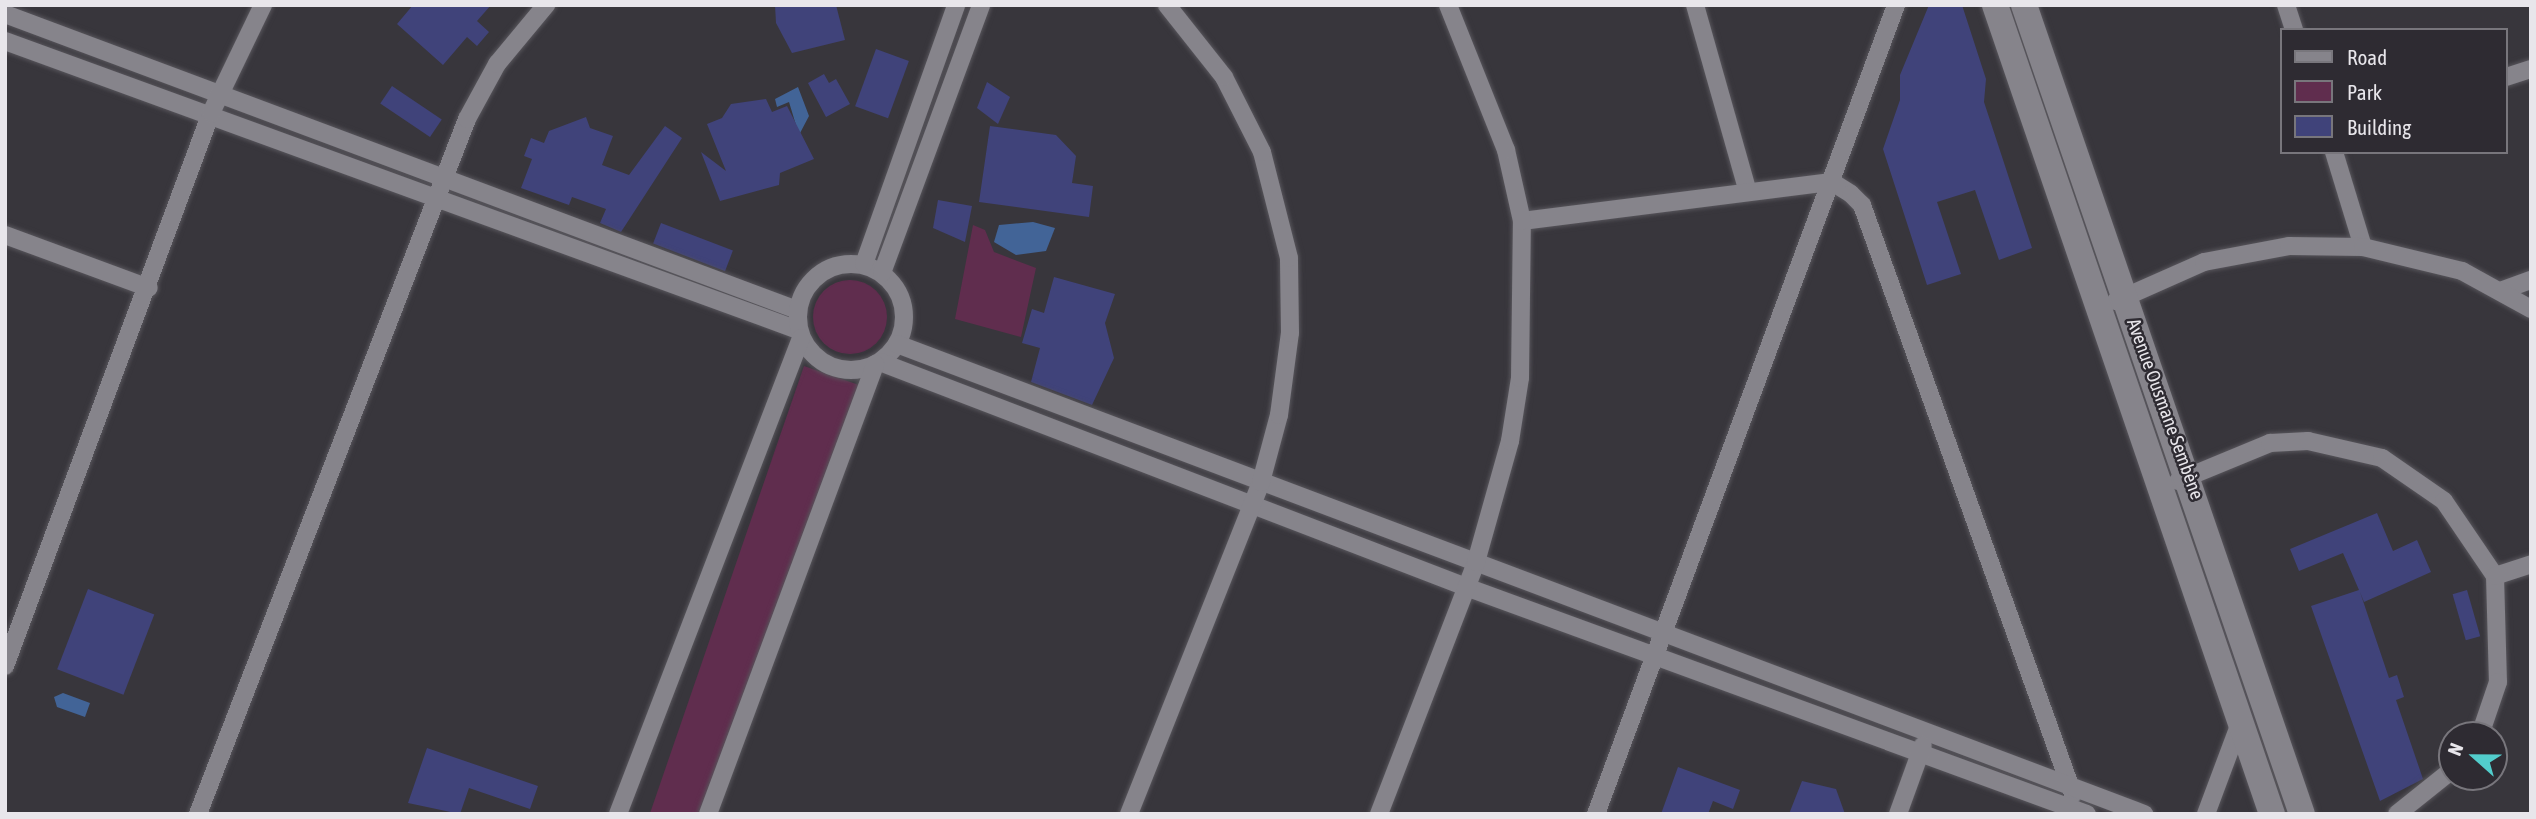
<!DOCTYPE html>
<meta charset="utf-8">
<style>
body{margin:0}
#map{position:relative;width:2536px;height:819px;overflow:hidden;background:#38363c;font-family:"Asap Condensed",sans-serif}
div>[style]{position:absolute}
.green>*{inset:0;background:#602d4e;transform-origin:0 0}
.round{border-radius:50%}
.water>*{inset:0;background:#426497}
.building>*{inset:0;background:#40437a;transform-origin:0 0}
.roads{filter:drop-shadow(0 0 2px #57555b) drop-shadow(0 0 2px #57555b)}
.minor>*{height:18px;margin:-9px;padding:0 9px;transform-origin:9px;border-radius:9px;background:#86848b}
.minor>.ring{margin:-9px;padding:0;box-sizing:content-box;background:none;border:18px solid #86848b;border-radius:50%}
.secondary>*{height:26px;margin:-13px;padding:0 13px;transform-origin:13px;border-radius:13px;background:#86848b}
span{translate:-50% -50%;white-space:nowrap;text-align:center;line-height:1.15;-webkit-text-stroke:5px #2e2b32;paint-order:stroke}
.street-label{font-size:19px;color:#e8e6eb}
.frame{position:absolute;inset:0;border:7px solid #e8e6eb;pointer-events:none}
.legend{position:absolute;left:2280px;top:28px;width:228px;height:126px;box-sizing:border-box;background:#2e2b32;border:2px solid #78767c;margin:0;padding:9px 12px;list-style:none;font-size:21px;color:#e8e6eb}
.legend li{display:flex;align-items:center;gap:14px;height:35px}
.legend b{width:35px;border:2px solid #78767c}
.north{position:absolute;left:2438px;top:721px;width:70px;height:70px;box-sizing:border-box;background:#2e2b32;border:2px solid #78767c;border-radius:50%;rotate:291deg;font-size:19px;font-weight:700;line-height:28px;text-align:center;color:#e8e6eb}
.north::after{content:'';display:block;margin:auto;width:24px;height:32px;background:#52cdcc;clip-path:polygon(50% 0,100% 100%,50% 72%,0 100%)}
</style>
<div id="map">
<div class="green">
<i style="clip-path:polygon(973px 225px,985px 230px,994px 252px,1036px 268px,1021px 337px,955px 319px)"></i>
<i class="round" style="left:813px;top:280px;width:74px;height:74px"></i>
<i style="left:804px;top:366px;width:62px;height:479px;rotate:19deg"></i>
</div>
<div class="water">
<i style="clip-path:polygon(798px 87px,809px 116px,799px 135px,789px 102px,777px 107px,775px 99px)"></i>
<i style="clip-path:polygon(1033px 222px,1055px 228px,1046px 251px,1016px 255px,994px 242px,999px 225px)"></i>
<i style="clip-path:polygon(63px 693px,90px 703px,85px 717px,57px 707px,54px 697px)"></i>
</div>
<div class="building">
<i style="clip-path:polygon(413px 5px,491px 5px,477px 21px,489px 32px,477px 46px,467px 37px,443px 65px,397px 24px)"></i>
<i style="clip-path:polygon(775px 5px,836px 5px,845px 40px,792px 53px,776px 23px)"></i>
<i style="clip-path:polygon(1929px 5px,1962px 5px,1986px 79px,1984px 102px,2032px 248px,1999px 260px,1975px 190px,1937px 202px,1961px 274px,1927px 285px,1883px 149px,1900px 100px,1900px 75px)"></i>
<i style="left:876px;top:49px;width:35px;height:61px;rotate:20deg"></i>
<i style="clip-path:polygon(824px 74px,829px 83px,836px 79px,850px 104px,826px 117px,808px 83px)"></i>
<i style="clip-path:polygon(987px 82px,1010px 97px,998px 124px,977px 108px)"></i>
<i style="left:392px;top:86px;width:60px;height:21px;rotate:34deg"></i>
<i style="clip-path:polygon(766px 99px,772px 112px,787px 106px,814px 159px,780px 173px,779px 185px,720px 201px,701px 152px,726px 171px,707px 124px,722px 118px,731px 104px)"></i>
<i style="clip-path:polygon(586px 117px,590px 128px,613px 136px,602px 165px,629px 175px,665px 126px,682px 138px,621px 232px,600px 223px,606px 209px,572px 197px,569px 205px,521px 188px,532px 159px,524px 156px,531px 138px,544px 143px,549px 131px)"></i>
<i style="clip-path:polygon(990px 126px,1056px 135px,1076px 156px,1072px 183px,1093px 186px,1089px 217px,979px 202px)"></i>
<i style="clip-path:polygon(938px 200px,972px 206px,965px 242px,933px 228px)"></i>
<i style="left:661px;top:223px;width:77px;height:22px;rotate:21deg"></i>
<i style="clip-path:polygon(1054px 277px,1115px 294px,1105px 323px,1114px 358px,1092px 405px,1031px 382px,1040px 348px,1022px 343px,1032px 309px,1044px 313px)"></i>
<i style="clip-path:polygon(2377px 513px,2393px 551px,2417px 540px,2431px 572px,2364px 602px,2360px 592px,2389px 678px,2397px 675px,2404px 697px,2396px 700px,2423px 779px,2380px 801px,2311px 606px,2359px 590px,2343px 553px,2299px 571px,2290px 549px)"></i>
<i style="left:88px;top:589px;width:71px;height:86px;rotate:21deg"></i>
<i style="left:2467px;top:590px;width:48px;height:15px;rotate:74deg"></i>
<i style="clip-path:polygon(427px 748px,538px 786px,530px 809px,469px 788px,460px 814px,408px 803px)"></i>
<i style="clip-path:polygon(1678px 767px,1740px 790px,1733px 809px,1713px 801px,1708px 814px,1661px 814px)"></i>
<i style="clip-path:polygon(1802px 781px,1836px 789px,1845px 814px,1789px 814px)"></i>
</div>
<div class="roads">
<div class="minor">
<i style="left:1695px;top:5px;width:194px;rotate:74.2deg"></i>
<i style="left:2286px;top:5px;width:26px;rotate:72deg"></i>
<i style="left:5px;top:14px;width:846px;rotate:20.49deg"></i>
<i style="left:5px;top:41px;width:844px;rotate:20.02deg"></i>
<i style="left:2506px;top:77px;width:26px;rotate:-18deg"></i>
<i style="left:2334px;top:152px;width:99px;rotate:73deg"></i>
<i style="left:1522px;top:221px;width:312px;rotate:-7.2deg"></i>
<i style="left:1832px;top:182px;width:22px;rotate:32deg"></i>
<i style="left:1851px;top:194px;width:16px;rotate:45deg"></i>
<i style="left:1862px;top:205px;width:626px;rotate:70.29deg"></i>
<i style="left:5px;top:235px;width:153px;rotate:20.2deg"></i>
<i class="ring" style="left:798px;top:264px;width:88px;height:88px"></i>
<i style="left:864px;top:264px;width:275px;rotate:-70.4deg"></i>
<i style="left:882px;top:273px;width:286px;rotate:-69.7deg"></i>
<i style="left:2503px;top:290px;width:30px;rotate:-20deg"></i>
<i style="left:2116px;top:301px;width:96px;rotate:-23.9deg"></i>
<i style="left:2204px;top:262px;width:86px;rotate:-10.7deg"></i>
<i style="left:2289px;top:246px;width:74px;rotate:0.8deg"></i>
<i style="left:2363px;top:247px;width:102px;rotate:13.6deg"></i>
<i style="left:2462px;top:271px;width:79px;rotate:28.8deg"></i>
<i style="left:897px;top:344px;width:1333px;rotate:20.65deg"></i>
<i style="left:880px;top:362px;width:628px;rotate:21deg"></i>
<i style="left:1466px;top:587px;width:661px;rotate:20.08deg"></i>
<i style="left:2178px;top:481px;width:100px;rotate:-22.4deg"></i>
<i style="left:2270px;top:443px;width:38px;rotate:-3deg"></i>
<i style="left:2308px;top:441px;width:76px;rotate:12.9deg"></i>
<i style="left:2382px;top:458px;width:75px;rotate:34.7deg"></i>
<i style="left:2444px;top:501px;width:91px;rotate:55.8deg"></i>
<i style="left:2495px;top:576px;width:106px;rotate:88.4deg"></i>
<i style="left:2498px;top:682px;width:56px;rotate:108.8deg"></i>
<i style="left:2495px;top:576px;width:38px;rotate:-18deg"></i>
<i style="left:5px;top:666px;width:590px;rotate:-69.57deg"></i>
<i style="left:211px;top:113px;width:120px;rotate:-64.3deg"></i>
<i style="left:198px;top:814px;width:745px;rotate:-68.84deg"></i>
<i style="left:467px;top:119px;width:63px;rotate:-61.4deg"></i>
<i style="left:497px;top:64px;width:77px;rotate:-50.3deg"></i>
<i style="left:618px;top:814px;width:510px;rotate:-68.97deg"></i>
<i style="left:708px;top:814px;width:480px;rotate:-69.6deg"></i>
<i style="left:1129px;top:814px;width:357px;rotate:-68.3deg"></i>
<i style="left:1261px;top:482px;width:69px;rotate:-75deg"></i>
<i style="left:1279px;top:415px;width:83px;rotate:-82.4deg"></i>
<i style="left:1290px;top:333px;width:75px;rotate:-90.8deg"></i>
<i style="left:1289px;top:258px;width:109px;rotate:-104.3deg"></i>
<i style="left:1262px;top:152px;width:84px;rotate:-116.9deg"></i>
<i style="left:1224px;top:77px;width:92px;rotate:-128.4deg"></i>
<i style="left:1379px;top:814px;width:270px;rotate:-68.9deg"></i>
<i style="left:1476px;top:562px;width:126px;rotate:-74.3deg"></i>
<i style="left:1510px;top:441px;width:64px;rotate:-81deg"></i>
<i style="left:1520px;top:378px;width:157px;rotate:-89.3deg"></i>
<i style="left:1522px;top:221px;width:73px;rotate:-102.7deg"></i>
<i style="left:1506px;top:150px;width:156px;rotate:-111.8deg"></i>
<i style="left:1596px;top:814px;width:863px;rotate:-69.65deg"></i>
<i style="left:1898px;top:814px;width:73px;rotate:-70.1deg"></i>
<i style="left:2206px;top:814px;width:97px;rotate:-69.5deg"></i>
<i style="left:2397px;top:814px;width:70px;rotate:-38.7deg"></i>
</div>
<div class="secondary">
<i style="left:1995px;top:5px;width:855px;rotate:71.1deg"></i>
<i style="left:2024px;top:5px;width:855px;rotate:71.04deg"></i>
</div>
</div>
<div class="street-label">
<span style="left:2165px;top:409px;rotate:70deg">Avenue Ousmane Sembène</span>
</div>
<div class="frame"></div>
<ul class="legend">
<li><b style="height:9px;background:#86848b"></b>Road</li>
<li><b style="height:19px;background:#602d4e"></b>Park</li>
<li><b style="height:19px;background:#40437a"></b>Building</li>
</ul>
<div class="north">N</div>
</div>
